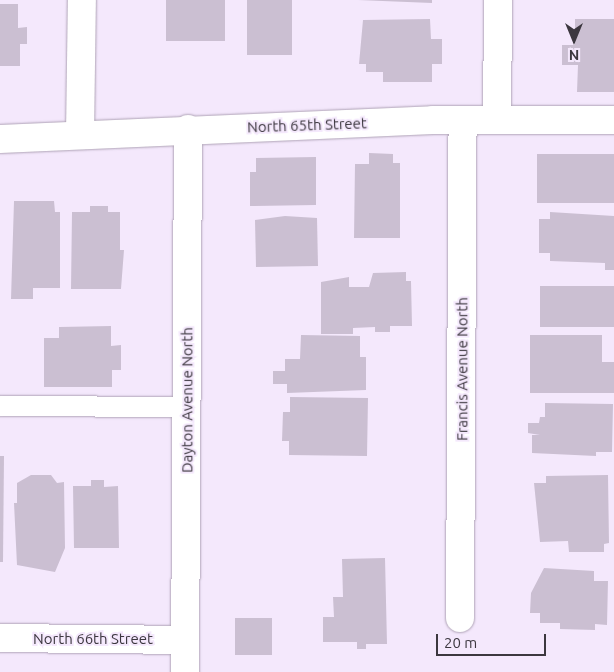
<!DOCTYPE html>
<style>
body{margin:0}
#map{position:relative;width:614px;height:672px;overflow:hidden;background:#f4e8fc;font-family:Ubuntu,sans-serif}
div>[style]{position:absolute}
.building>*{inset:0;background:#cbbfd2;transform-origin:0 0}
.roads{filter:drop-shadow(0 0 1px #afa3b6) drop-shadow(0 0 1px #afa3b6)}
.lane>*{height:20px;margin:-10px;padding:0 10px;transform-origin:10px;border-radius:10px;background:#fff}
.street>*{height:28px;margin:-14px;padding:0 14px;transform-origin:14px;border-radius:14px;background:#fff}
.secondary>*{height:28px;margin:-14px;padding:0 14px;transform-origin:14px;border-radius:14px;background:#fff}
span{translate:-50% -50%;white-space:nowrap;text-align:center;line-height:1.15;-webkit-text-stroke:4px #f4e8fc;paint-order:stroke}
.street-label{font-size:15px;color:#3c373f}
.north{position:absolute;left:549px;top:15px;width:50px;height:50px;-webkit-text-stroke:4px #f4e8fc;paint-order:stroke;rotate:180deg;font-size:14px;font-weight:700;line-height:20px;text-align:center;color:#3c373f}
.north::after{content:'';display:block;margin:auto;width:18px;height:22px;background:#3c373f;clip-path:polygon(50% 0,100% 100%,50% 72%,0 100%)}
.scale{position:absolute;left:436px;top:634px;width:110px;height:22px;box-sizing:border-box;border:2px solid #3c373f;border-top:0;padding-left:6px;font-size:15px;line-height:18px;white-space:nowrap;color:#3c373f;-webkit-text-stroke:4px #f4e8fc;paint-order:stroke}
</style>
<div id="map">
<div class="building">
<i style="left:166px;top:0;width:59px;height:41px"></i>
<i style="left:247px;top:0;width:45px;height:55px"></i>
<i style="clip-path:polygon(358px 0,432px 0,432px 3px)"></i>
<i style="clip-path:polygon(0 4px,18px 4px,18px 28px,27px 27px,27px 44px,20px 44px,20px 66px,0 66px)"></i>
<i style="clip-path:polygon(430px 19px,431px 39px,442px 39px,442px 64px,432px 64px,432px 82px,383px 82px,383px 72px,366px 72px,366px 64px,359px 64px,363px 20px)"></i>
<i style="clip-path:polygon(575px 19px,614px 19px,614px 92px,577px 92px,578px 65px,562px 65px,562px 45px,575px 45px)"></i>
<i style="clip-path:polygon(369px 153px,393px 154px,393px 163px,400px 163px,400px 238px,354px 238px,355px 164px,369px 164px)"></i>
<i style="left:537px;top:154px;width:77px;height:49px"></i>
<i style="clip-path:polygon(316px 157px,316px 205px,250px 206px,250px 172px,256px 172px,256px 158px)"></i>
<i style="clip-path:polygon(14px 201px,54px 201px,55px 212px,60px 212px,60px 288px,33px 288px,33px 299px,11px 299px)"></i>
<i style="clip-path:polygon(90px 206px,108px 206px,108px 212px,120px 212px,120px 250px,124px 250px,121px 289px,71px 289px,72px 212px,90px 212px)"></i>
<i style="clip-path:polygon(550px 212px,614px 216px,614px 270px,605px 270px,605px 263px,550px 261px,550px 253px,539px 253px,539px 219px,550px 219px)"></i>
<i style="clip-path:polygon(285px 216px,317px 218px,318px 266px,256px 267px,255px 220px)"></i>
<i style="clip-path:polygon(406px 272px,406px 281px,411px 281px,412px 326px,390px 326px,390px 332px,375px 332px,375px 327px,353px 328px,353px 334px,321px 334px,321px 282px,349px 277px,349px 287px,369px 287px,373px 273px)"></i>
<i style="left:540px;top:286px;width:74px;height:41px"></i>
<i style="clip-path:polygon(111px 326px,111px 346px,121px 345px,121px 370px,112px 370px,112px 387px,44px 387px,44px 338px,59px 338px,59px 327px)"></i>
<i style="clip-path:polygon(301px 335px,360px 336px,360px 357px,366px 357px,366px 390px,287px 393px,287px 384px,273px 384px,273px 371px,285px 371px,285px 359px,300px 359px)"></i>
<i style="clip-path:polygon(530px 335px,602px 335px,602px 362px,614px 362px,614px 393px,530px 393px)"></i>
<i style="clip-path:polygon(290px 397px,368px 398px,367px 456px,289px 455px,289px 441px,282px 441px,283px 412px,290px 412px)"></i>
<i style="clip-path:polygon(545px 403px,613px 404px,612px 452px,596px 452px,596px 456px,532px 453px,532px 435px,540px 435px,528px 433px,528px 423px,539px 423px,540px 417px,545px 417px)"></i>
<i style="clip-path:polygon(0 456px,4px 456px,3px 562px,0 562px)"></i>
<i style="clip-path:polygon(31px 475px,51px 475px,57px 483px,64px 482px,65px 548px,55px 572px,17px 565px,14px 503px,17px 503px,17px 483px)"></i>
<i style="clip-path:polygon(608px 475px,609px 543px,604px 544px,604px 552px,569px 552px,568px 541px,540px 542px,534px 483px,546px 483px,546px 476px)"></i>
<i style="clip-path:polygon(91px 480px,104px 480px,104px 487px,118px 486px,119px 548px,74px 548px,73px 486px,91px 486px)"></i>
<i style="clip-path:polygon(385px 558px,387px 644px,366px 644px,366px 649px,357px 649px,357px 642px,323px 642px,323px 617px,334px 617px,333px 597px,343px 597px,342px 559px)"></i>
<i style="clip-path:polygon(544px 568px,594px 571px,594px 581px,608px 581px,607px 625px,595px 624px,595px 630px,560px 629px,560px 623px,540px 623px,540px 613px,530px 613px,531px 593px)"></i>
<i style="left:235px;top:618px;width:37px;height:37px"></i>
</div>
<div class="roads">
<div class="lane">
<i style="left:0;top:406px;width:187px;rotate:0.3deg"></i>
</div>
<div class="street">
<i style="left:497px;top:120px;width:120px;rotate:-89.5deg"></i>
<i style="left:80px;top:135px;width:135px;rotate:-89.2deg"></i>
<i style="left:460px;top:618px;width:498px;rotate:-89.7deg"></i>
<i style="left:0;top:638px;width:185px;rotate:0.6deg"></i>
<i style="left:185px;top:672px;width:543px;rotate:-89.68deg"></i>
</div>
<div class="secondary">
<i style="left:0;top:139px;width:433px;rotate:-2.5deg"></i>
<i style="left:433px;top:120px;width:181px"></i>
</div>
</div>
<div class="street-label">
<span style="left:307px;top:125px;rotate:-2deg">North 65th Street</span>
<span style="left:462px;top:369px;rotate:-90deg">Francis Avenue North</span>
<span style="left:187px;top:400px;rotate:-90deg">Dayton Avenue North</span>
<span style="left:93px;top:639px">North 66th Street</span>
</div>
<div class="north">N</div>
<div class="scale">20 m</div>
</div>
